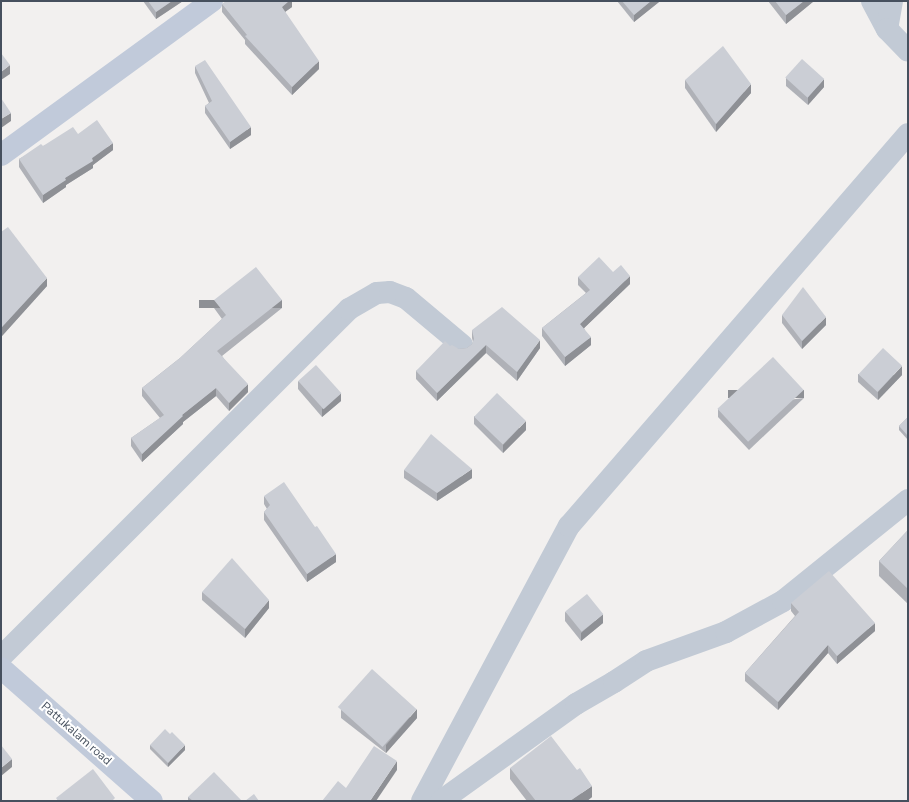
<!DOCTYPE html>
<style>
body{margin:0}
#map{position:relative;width:909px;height:802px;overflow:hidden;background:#f2f0ef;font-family:"Nunito Sans",sans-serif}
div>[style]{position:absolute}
.street>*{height:22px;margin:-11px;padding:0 11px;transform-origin:11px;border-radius:11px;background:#c2cad5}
.secondary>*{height:22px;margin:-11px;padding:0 11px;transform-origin:11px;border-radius:11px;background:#c1cada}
.wall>*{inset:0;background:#afb1b7}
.shaded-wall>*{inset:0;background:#8e9095;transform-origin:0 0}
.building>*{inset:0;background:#cbced5;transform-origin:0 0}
span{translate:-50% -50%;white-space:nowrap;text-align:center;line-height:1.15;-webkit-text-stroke:4px #fff;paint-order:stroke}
.street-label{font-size:12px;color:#46505e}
.frame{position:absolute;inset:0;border:2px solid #46505e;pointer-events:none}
</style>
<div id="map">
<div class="street">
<i style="left:872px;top:1px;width:32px;rotate:62deg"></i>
<i style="left:892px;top:1px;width:28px;rotate:100deg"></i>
<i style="left:887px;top:29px;width:30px;rotate:46deg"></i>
<i style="left:1px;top:657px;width:492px;rotate:-45deg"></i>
<i style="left:349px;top:309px;width:32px;rotate:-30deg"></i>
<i style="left:377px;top:293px;width:13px;rotate:-4deg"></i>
<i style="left:390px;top:292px;width:17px;rotate:21deg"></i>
<i style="left:406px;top:298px;width:73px;rotate:40deg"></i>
<i style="left:422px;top:801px;width:312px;rotate:-61.9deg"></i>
<i style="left:569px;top:526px;width:518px;rotate:-49.15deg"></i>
<i style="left:441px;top:801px;width:166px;rotate:-35.7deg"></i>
<i style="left:576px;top:704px;width:44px;rotate:-30.1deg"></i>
<i style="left:614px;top:682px;width:38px;rotate:-33deg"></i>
<i style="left:646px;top:661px;width:85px;rotate:-19.9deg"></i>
<i style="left:726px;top:632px;width:65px;rotate:-28.5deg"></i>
<i style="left:783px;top:601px;width:161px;rotate:-38.9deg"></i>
</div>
<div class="secondary">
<i style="left:1px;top:155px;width:261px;rotate:-36.1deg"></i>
<i style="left:1px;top:668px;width:201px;rotate:41.4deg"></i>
</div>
<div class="wall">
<i style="clip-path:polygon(143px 1px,183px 1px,156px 19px)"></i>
<i style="clip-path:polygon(292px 1px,292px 7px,285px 12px,319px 69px,292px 95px,245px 44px,245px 40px,222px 12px,222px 4px)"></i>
<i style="clip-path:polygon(617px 1px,659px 1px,659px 2px,634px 22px)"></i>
<i style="clip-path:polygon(768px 1px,814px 1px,786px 24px)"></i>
<i style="clip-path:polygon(195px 66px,251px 135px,230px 149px,205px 113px,205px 106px,209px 103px,195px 73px)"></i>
<i style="clip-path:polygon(786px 78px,824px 87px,808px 105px,786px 86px)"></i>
<i style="clip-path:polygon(685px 80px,751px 93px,716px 132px,685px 88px)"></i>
<i style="clip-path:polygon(78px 134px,113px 150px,93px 165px,93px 168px,66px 185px,66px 187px,43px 203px,19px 167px,19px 159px,43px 146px)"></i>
<i style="clip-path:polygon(1px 232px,47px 286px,2px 336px,1px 334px)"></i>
<i style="clip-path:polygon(613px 272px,630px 284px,584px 328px,591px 345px,565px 366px,542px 336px,542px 328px,586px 293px,578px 285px,578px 277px)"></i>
<i style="clip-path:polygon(214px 300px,282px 308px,222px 356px,248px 392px,229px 411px,216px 396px,183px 422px,183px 424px,142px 462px,131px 446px,131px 438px,160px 418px,142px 396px,142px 388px,180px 358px,222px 319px,214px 308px)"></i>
<i style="clip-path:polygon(782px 315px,826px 325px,802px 349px,782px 323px)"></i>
<i style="clip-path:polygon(472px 330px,540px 348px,517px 381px,486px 353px,437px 401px,416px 379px,416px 371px,450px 346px,459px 349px,467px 348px,472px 344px,473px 342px,472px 338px)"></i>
<i style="clip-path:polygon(858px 374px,902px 375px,878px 400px,858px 382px)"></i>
<i style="clip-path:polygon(298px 381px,341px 401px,322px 417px,298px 389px)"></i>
<i style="clip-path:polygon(804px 398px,749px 450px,718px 417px,718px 409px)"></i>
<i style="clip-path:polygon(474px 416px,526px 430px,503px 453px,474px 424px)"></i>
<i style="clip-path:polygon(908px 417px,908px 440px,899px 430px,899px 426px)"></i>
<i style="clip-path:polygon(404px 470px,472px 478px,437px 501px,404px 478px)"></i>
<i style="clip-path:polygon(264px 496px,336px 562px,307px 582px,264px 520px,264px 512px,267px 509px,264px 504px)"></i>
<i style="clip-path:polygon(908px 530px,908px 604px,879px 576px,879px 561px)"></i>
<i style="clip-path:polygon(202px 592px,269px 608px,245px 638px,202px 600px)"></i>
<i style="clip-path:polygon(791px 603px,875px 631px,837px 664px,828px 653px,778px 710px,745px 681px,745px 673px,795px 616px,791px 611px)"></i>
<i style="clip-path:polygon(565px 612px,603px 623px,581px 641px,565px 621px)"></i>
<i style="clip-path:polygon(341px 710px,417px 718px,386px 753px,341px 718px)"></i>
<i style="clip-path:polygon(150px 745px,185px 750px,168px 767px,150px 749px)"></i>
<i style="clip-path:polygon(510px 768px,592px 797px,587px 801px,527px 801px,510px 779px)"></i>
<i style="clip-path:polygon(188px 797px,242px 801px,188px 801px)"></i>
</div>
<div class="shaded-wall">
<i style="clip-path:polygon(172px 1px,183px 1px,156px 19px,156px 12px)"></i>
<i style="clip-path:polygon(289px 1px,292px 1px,292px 7px,282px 14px,282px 7px)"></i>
<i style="clip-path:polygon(651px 1px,659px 1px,659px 2px,634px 22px,634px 15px)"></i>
<i style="clip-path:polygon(804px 1px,814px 1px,786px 24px,786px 15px)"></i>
<i style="clip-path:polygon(319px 61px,319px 69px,292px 95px,292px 87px)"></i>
<i style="clip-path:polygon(10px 65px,10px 74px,1px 80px,1px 72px)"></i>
<i style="clip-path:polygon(824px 79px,824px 87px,808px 105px,808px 97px)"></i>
<i style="clip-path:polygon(751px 84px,751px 93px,716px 132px,716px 124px)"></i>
<i style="clip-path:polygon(11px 113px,11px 121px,1px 128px,1px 119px)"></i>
<i style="clip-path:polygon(251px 127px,251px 135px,230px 149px,230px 142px)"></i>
<i style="clip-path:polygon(113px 143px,113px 150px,93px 165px,93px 168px,66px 185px,66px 187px,43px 203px,43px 195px,65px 178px)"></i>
<i style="clip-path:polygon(630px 276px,630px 284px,580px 332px,580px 324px)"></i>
<i style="clip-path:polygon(47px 278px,47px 286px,2px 336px,2px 327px)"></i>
<i style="left:282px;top:300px;width:8px;height:83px;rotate:90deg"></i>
<i style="clip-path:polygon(826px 317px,826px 325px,802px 349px,802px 341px)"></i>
<i style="clip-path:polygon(591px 337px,591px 345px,565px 366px,565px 357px)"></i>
<i style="clip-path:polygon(540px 340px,540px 348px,517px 381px,517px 372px)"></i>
<i style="clip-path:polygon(486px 345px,486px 353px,437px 401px,437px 393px)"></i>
<i style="clip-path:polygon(902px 366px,902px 375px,878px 400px,878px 392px)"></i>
<i style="clip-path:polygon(248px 384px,248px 392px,229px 411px,229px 403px)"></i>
<i style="clip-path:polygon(216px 388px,216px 396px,183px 422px,183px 424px,142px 462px,142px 454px,182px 415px)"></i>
<i style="left:804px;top:390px;width:8px;height:76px;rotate:90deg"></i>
<i style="clip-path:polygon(341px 393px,341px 401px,322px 417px,322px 409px)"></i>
<i style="clip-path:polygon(526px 421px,526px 430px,503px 453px,503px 445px)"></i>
<i style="clip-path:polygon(472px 469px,472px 478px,437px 501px,437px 493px)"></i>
<i style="clip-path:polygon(336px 554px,336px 562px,307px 582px,307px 574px)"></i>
<i style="clip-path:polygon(269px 600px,269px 608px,245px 638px,245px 629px)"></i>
<i style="clip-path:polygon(603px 614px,603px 623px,581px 641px,581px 633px)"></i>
<i style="clip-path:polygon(875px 623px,875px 631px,837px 664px,837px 656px)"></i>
<i style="clip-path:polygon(828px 645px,828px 653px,778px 710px,778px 702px)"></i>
<i style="clip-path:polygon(417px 709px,417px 718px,386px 753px,386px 745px)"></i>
<i style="clip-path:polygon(185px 745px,185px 750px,168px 767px,168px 763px)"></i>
<i style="clip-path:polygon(12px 759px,12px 767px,1px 776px,1px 768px)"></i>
<i style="clip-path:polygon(397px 761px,397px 770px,376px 801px,370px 801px)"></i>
<i style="clip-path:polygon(592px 786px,592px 797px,587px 801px,570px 801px)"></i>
</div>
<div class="building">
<i style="clip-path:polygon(148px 1px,172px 1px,156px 12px)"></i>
<i style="clip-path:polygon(226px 1px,289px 1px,282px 7px,319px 61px,292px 87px,245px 36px,247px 35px,222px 4px)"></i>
<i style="clip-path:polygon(622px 1px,651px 1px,634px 15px)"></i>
<i style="clip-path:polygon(775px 1px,804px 1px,786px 15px)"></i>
<i style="clip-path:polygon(723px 46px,751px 84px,716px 124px,685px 80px)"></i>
<i style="clip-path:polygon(1px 53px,10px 65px,1px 72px)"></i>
<i style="left:802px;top:59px;width:30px;height:25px;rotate:42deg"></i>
<i style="clip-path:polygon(205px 60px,251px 127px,230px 142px,205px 106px,212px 101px,195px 66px)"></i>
<i style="clip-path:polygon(1px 98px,11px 113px,1px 119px)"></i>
<i style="clip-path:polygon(97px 120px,113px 143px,92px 158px,93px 161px,65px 178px,66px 180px,43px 195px,19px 159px,41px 144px,43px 146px,73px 127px,78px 134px)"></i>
<i style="clip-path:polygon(8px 227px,47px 278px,2px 327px,1px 326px,1px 232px)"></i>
<i style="clip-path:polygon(599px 257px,613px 272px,621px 265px,630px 276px,580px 324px,591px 337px,565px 357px,542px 328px,590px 290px,578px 277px)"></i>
<i style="clip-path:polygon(256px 267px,282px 300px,217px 351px,248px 384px,229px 403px,216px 388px,182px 415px,183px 416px,142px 454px,131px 438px,164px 415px,142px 388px,180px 358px,226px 315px,214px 300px)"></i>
<i style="clip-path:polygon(803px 287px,826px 317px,802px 341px,782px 315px)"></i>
<i style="clip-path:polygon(502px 307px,540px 340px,517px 372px,486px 345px,437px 393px,416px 371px,445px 341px,450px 346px,452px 345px,459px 349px,467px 348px,472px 344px,474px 339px,472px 330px)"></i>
<i style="left:883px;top:348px;width:26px;height:36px;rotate:43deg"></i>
<i style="left:773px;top:357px;width:45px;height:76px;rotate:47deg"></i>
<i style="left:316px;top:365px;width:38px;height:24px;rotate:48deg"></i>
<i style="left:497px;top:393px;width:40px;height:33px;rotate:44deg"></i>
<i style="clip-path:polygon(908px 417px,908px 436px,899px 426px)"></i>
<i style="clip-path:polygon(431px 434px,472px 469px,437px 493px,404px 470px)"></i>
<i style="clip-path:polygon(284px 482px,315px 527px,317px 526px,336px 554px,307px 574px,264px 512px,270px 505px,264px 496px)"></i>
<i style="clip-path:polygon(908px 530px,908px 589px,879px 561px)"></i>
<i style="clip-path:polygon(232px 558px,269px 600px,245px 629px,202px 592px)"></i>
<i style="clip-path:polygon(829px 571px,875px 623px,837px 656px,828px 645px,778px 702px,745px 673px,799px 612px,791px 603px)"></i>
<i style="left:587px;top:594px;width:26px;height:28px;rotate:51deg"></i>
<i style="left:372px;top:669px;width:60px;height:51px;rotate:42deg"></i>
<i style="clip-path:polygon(165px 729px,170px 734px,172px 732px,185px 745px,168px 763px,150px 745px)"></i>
<i style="clip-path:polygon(551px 736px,577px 770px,580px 768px,592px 786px,570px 801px,536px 801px,510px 768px)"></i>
<i style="clip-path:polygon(1px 745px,12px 759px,1px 768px)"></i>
<i style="clip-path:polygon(374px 746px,397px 761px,370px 801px,322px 801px,338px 781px,346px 788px)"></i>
<i style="clip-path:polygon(93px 769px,115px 798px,112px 801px,58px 801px,56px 798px)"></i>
<i style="clip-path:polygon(214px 772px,242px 801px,193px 801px,188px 797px)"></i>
<i style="clip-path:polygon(254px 794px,259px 801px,245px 801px)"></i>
</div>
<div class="street-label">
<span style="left:76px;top:734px;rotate:41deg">Pattukalam road</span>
</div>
<div class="frame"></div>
</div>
